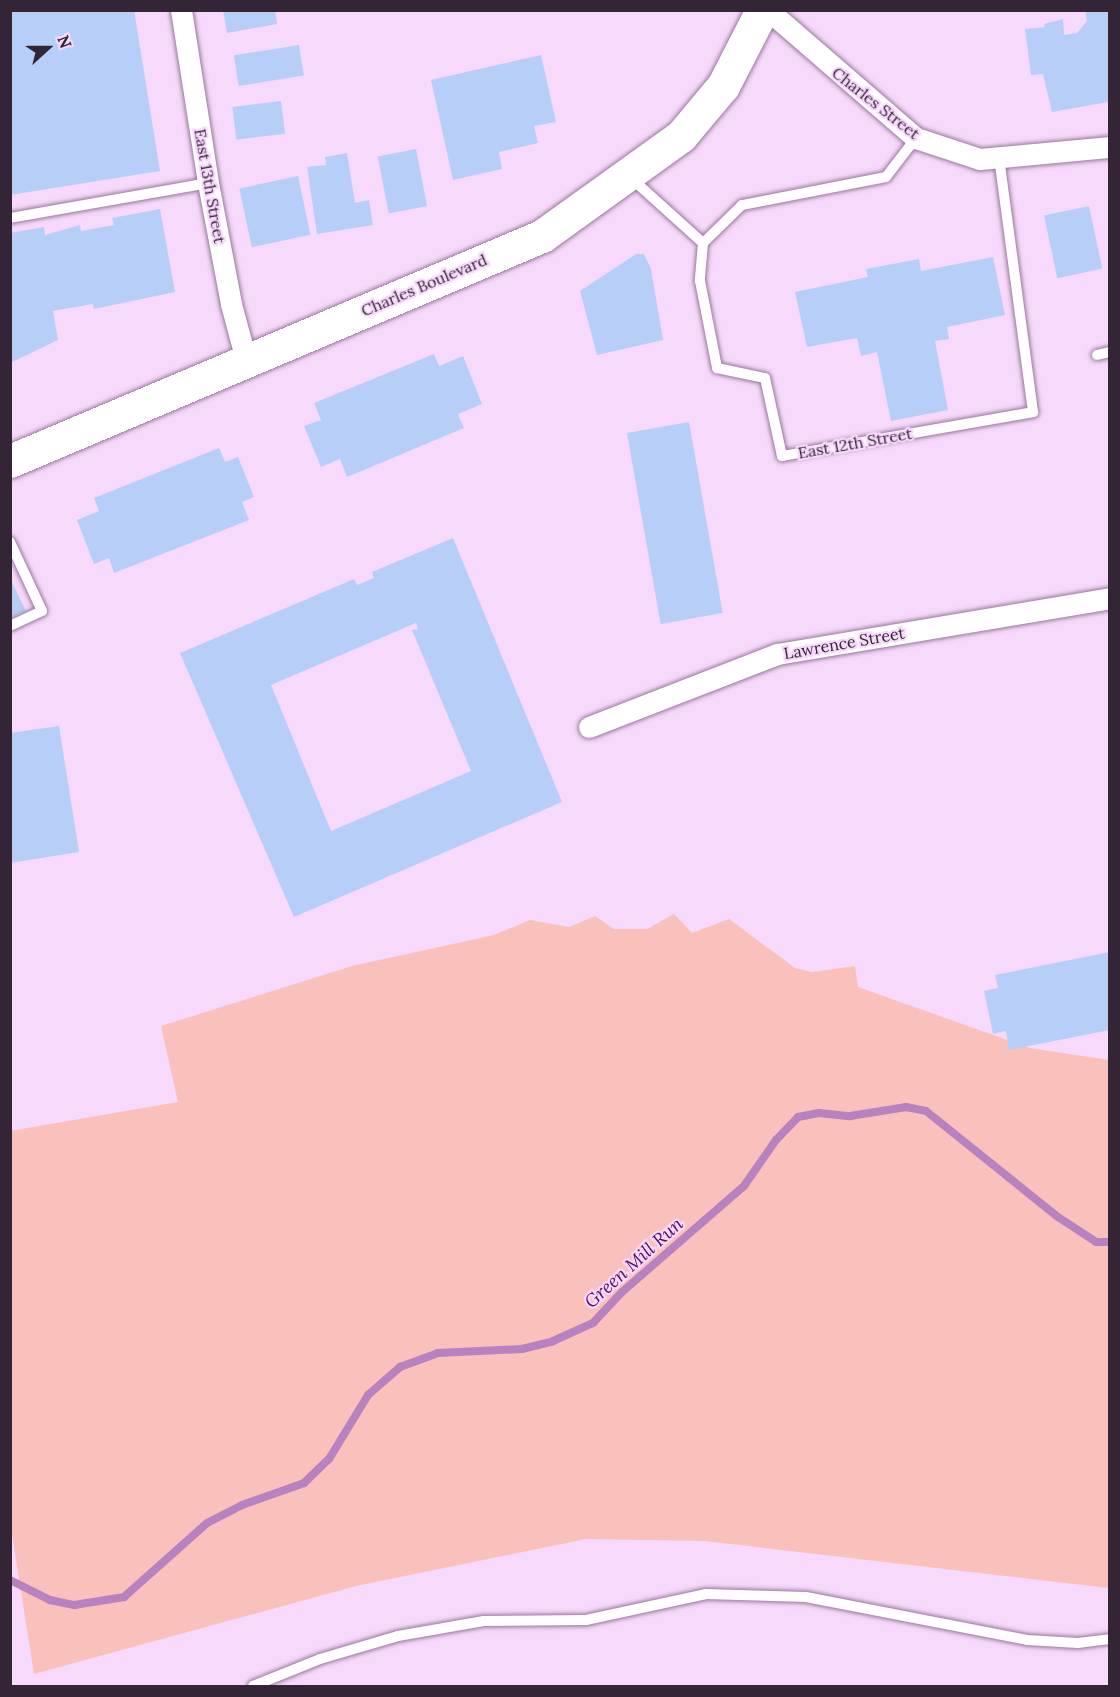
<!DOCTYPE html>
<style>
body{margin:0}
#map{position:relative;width:1120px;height:1697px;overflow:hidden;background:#f7d9fb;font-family:Lora,serif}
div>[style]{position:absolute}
.green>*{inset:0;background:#f9c0bc}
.stream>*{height:8px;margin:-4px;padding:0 4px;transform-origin:4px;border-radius:4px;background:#b881bf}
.building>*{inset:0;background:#b7cef9;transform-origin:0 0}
.roads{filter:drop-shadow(0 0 2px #98779d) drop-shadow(0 0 2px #98779d)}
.service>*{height:10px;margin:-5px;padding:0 5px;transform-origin:5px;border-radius:5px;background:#fff}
.minor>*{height:21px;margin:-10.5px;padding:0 10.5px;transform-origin:10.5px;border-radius:10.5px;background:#fff}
.primary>*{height:33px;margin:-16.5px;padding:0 16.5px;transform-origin:16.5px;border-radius:16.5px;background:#fff}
span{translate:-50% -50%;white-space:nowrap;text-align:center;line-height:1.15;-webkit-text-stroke:4.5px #f7d9fb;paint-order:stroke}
.street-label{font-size:16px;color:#332535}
.water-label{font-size:18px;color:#520d5b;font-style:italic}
.frame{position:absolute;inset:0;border:12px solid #332535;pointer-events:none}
.north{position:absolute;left:18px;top:18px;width:60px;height:60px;-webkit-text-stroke:4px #f7d9fb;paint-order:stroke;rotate:69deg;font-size:16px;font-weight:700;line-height:24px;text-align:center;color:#332535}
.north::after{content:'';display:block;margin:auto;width:21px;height:27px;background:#332535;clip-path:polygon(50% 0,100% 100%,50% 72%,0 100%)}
</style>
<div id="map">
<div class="green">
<i style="clip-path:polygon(674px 914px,692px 933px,729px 919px,795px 968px,812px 972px,855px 966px,858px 987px,1030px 1048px,1109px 1060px,1109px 1588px,705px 1541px,586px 1539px,356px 1586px,34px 1674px,11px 1528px,10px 1131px,178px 1102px,161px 1026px,352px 966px,494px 935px,530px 920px,569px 927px,595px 916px,614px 929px,647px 929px)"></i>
</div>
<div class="stream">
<i style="left:10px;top:1580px;width:45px;rotate:26.6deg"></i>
<i style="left:50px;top:1600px;width:25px;rotate:12deg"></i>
<i style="left:74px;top:1605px;width:51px;rotate:-9.1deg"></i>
<i style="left:124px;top:1597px;width:111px;rotate:-41.7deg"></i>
<i style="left:207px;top:1523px;width:39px;rotate:-27deg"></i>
<i style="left:242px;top:1505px;width:66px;rotate:-19.5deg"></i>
<i style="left:304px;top:1483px;width:35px;rotate:-44deg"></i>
<i style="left:329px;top:1459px;width:75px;rotate:-58.6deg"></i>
<i style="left:368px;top:1395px;width:43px;rotate:-41.2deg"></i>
<i style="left:400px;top:1367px;width:40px;rotate:-20.2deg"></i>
<i style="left:438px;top:1353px;width:84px;rotate:-2.7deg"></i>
<i style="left:522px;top:1349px;width:32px;rotate:-14deg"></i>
<i style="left:553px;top:1341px;width:44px;rotate:-24.2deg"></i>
<i style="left:593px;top:1323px;width:42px;rotate:-46.9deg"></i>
<i style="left:622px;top:1292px;width:162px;rotate:-41deg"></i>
<i style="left:744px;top:1186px;width:56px;rotate:-55.2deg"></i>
<i style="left:776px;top:1140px;width:32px;rotate:-46deg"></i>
<i style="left:798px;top:1117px;width:21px;rotate:-11deg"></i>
<i style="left:819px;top:1113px;width:31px;rotate:6deg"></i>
<i style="left:850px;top:1116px;width:57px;rotate:-9.1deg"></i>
<i style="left:906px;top:1107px;width:20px;rotate:11deg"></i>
<i style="left:926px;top:1111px;width:169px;rotate:38.8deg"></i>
<i style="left:1058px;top:1217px;width:45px;rotate:33.3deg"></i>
<i style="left:1096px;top:1242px;width:14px"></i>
</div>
<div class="building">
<i style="clip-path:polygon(10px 10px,134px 10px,160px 171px,10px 195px)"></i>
<i style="clip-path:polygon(223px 10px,275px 10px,277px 24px,227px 33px)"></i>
<i style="clip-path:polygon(1085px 10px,1110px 10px,1108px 102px,1052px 112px,1043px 74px,1031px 75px,1025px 29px,1045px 27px,1044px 24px,1063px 19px,1064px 35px,1077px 33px,1087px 21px)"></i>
<i style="left:299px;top:45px;width:31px;height:66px;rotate:81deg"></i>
<i style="clip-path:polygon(541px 55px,556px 122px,534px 126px,538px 143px,499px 152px,502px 169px,453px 180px,431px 80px)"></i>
<i style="left:281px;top:101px;width:33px;height:49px;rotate:83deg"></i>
<i style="left:416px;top:149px;width:58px;height:39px;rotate:79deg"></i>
<i style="clip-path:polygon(347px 153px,355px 203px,369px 200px,373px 225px,317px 234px,307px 167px,326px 165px,325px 157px)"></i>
<i style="left:298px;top:176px;width:60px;height:60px;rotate:78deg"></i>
<i style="left:1089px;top:206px;width:64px;height:46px;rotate:78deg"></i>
<i style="clip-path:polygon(160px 209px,175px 292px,94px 309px,93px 304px,53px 311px,58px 340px,10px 363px,10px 233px,44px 227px,45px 235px,80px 225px,81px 231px,114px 225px,112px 218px)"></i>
<i style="clip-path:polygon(636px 254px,644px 254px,651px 269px,663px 340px,597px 355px,580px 291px)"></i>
<i style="clip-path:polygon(993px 257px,1005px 315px,947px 327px,949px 339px,935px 341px,948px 410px,891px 421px,877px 352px,861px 356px,857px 338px,807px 347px,795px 292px,868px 277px,866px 269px,919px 259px,921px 271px)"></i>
<i style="clip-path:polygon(434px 354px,439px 366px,463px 356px,482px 404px,458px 414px,464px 428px,347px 477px,340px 459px,321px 467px,304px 426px,321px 420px,314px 403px)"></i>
<i style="left:689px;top:422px;width:194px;height:63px;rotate:80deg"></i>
<i style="clip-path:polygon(219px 448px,225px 462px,238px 457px,254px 497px,242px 502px,249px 520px,114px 573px,109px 558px,94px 564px,77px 520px,99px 511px,94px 498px)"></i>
<i style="clip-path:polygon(evenodd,453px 538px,562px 802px,294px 917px,180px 653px,354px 579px,357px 585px,374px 578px,372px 572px,453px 538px,416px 623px,418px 629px,412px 630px,471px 771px,331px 831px,271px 685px,416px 623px)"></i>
<i style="clip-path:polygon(10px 578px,26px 611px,10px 618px)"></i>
<i style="clip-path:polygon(59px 726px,79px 852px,10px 863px,10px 733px)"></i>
<i style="clip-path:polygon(1110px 952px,1110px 1030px,1009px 1050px,1006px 1031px,993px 1034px,984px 991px,998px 988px,995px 975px)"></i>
</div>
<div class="roads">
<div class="service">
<i style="left:916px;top:138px;width:49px;rotate:127.6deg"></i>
<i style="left:886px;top:177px;width:147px;rotate:169deg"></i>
<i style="left:742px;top:205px;width:54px;rotate:135.7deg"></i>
<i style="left:703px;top:243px;width:38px;rotate:95deg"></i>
<i style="left:700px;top:281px;width:89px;rotate:78.9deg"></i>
<i style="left:717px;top:368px;width:49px;rotate:11.8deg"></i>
<i style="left:765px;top:378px;width:80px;rotate:77.7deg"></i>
<i style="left:782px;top:456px;width:255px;rotate:-9.9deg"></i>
<i style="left:1033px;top:412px;width:256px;rotate:-97.6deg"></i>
<i style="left:631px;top:178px;width:97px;rotate:42.1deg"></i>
<i style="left:10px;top:218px;width:201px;rotate:-10deg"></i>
<i style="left:1097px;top:355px;width:13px;rotate:-13deg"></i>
<i style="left:10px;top:542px;width:76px;rotate:65.1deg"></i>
<i style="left:42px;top:611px;width:35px;rotate:155deg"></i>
<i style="left:253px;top:1686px;width:72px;rotate:-21.9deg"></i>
<i style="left:320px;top:1659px;width:81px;rotate:-16.4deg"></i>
<i style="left:398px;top:1636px;width:87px;rotate:-9.9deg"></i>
<i style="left:484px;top:1621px;width:102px;rotate:-0.6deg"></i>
<i style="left:586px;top:1620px;width:123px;rotate:-12.2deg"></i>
<i style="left:706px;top:1594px;width:100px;rotate:1.7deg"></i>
<i style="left:806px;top:1597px;width:225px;rotate:11deg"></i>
<i style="left:1027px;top:1640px;width:51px;rotate:3.4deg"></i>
<i style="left:1078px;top:1643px;width:32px;rotate:-7deg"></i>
</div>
<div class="minor">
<i style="left:181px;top:10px;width:175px;rotate:81.1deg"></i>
<i style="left:208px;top:183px;width:123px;rotate:79.2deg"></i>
<i style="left:231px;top:304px;width:58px;rotate:75deg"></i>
<i style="left:768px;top:10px;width:196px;rotate:40.9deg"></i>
<i style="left:916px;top:138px;width:67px;rotate:18.2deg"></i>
<i style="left:980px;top:159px;width:131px;rotate:-5.3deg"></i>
<i style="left:589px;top:727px;width:202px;rotate:-21.2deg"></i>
<i style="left:777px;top:654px;width:338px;rotate:-9.5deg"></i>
</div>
<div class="primary">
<i style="left:10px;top:461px;width:578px;rotate:-22.93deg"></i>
<i style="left:542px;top:236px;width:171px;rotate:-35.7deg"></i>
<i style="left:681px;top:136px;width:65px;rotate:-50deg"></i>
<i style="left:723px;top:86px;width:85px;rotate:-62.8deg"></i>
</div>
</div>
<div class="street-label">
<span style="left:876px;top:103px;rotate:38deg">Charles Street</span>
<span style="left:210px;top:186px;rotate:80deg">East 13th Street</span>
<span style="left:424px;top:285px;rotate:-23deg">Charles Boulevard</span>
<span style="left:855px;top:443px;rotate:-10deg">East 12th Street</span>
<span style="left:844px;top:643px;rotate:-10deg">Lawrence Street</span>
</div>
<div class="water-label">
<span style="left:634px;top:1263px;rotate:-42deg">Green Mill Run</span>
</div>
<div class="frame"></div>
<div class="north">N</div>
</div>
